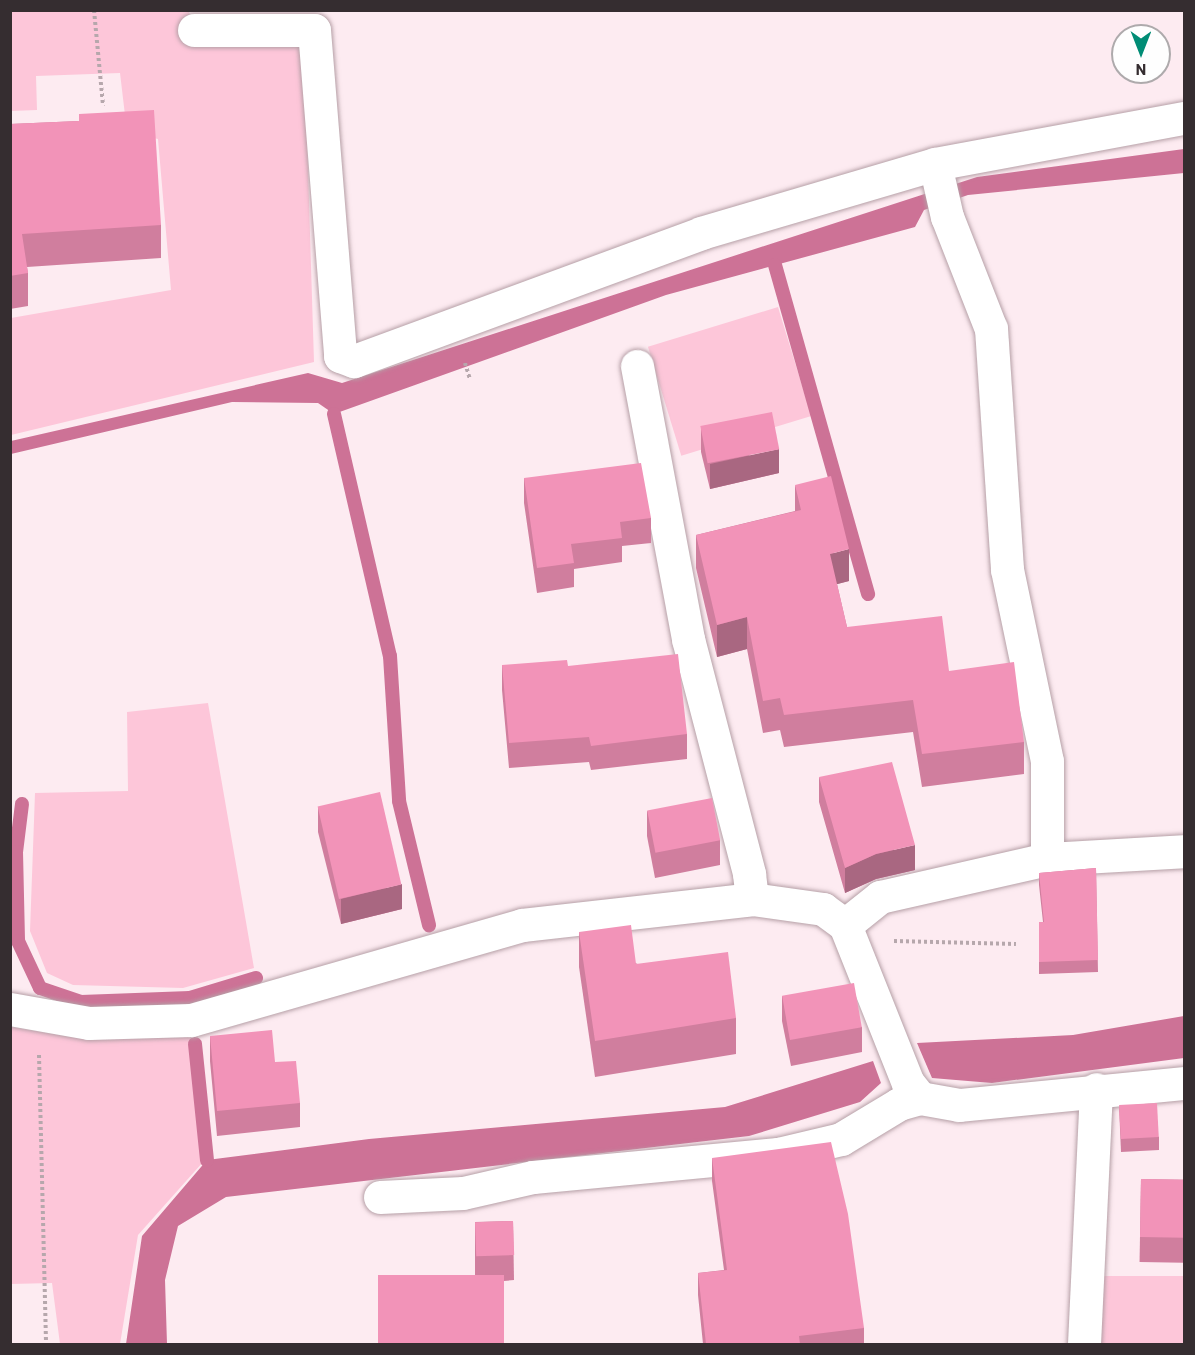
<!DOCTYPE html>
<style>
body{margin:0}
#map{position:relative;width:1195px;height:1355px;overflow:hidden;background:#fdebf1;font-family:Barlow,sans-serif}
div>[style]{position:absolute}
.green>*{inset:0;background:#fdc6d9;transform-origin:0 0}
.water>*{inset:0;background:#cd7296}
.stream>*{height:14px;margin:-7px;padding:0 7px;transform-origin:7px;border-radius:7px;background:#cd7296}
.path>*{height:4px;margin-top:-2px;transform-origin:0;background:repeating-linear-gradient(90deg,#b6a7ac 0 3px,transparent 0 6px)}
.roads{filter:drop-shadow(0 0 2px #b6a0a7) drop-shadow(0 0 2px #b6a0a7)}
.minor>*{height:33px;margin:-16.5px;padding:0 16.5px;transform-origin:16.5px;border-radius:16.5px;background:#fff}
.wall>*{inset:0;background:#d07e9e;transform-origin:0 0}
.shaded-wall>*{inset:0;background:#a96781}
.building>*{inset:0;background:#f293b8;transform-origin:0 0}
span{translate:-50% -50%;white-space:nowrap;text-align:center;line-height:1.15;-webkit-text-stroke:4.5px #fefefe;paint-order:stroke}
.frame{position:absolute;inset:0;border:12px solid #352d30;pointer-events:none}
.north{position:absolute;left:1111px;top:24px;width:60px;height:60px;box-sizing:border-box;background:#fefefe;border:2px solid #aeaaac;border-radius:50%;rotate:180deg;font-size:16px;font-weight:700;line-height:24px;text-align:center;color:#352d30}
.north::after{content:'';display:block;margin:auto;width:21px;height:27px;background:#008c75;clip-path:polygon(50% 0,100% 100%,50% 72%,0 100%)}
</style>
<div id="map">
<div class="green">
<i style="clip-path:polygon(10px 11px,189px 11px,191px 23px,304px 42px,314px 362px,11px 435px,11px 318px,171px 290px,158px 139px,127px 132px,120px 73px,36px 76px,37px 110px,11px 111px)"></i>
<i style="left:778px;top:307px;width:114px;height:136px;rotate:73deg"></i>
<i style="clip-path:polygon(208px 703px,254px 968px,183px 988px,73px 985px,47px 973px,30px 931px,35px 793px,128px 791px,127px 712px)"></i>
<i style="clip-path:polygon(10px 1027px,71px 1037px,191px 1037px,203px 1162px,138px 1235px,120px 1344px,60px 1344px,52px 1283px,11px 1284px)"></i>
<i style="left:1100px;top:1276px;width:84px;height:68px"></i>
</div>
<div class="water">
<i style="clip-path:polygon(1184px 149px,1184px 173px,968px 195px,924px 210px,915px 227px,666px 295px,334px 414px,318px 403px,232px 402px,11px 454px,11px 441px,308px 373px,342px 383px,977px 177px)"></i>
<i style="clip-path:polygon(1184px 1016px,1184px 1058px,992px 1083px,932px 1078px,917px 1043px,1073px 1035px)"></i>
<i style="clip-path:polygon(873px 1061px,881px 1083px,860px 1102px,749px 1136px,226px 1197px,178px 1226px,165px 1280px,167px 1344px,126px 1344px,142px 1236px,207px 1160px,369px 1139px,725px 1107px)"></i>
</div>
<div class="stream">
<i style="left:775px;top:265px;width:342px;rotate:74.2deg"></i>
<i style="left:334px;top:414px;width:248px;rotate:77deg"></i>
<i style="left:390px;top:656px;width:145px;rotate:86.4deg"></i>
<i style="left:399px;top:801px;width:128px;rotate:76.4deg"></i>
<i style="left:22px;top:804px;width:48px;rotate:97.1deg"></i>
<i style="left:16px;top:852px;width:89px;rotate:88.7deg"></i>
<i style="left:18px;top:941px;width:52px;rotate:64.9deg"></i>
<i style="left:40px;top:988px;width:43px;rotate:18.9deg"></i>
<i style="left:81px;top:1002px;width:109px;rotate:-2.1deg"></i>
<i style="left:190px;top:998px;width:69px;rotate:-16.9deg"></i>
<i style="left:195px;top:1044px;width:117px;rotate:84.1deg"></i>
</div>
<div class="path">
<i style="left:94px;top:10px;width:96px;rotate:84.6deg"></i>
<i style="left:465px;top:363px;width:17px;rotate:73deg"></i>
<i style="left:894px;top:941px;width:122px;rotate:1.4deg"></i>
<i style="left:39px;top:1055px;width:289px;rotate:88.6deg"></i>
</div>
<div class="roads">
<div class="minor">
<i style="left:194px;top:30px;width:120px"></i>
<i style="left:314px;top:30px;width:327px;rotate:85.4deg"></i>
<i style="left:340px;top:356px;width:15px;rotate:20deg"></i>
<i style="left:354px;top:361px;width:370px;rotate:-20.2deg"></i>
<i style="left:701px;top:233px;width:244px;rotate:-16.4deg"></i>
<i style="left:935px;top:164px;width:253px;rotate:-10.5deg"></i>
<i style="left:637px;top:366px;width:278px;rotate:79.4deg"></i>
<i style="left:688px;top:639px;width:243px;rotate:75.4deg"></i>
<i style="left:749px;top:874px;width:25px;rotate:83deg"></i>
<i style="left:1047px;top:859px;width:137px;rotate:-3.3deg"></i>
<i style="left:845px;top:925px;width:45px;rotate:-38.7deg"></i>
<i style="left:880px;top:897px;width:171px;rotate:-12.8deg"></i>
<i style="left:1047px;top:859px;width:98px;rotate:-90deg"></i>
<i style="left:1047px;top:761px;width:196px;rotate:-101.8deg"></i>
<i style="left:1007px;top:569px;width:241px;rotate:-93.8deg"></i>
<i style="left:991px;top:329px;width:120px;rotate:-111.4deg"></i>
<i style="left:947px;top:217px;width:54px;rotate:-102.8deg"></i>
<i style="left:10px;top:1009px;width:80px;rotate:10deg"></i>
<i style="left:89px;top:1023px;width:102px;rotate:-1.7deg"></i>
<i style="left:191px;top:1020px;width:344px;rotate:-16deg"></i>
<i style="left:522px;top:925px;width:231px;rotate:-6.4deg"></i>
<i style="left:752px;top:899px;width:72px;rotate:8deg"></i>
<i style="left:823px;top:909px;width:27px;rotate:36deg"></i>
<i style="left:845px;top:925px;width:170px;rotate:68.3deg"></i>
<i style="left:908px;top:1083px;width:19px;rotate:51deg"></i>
<i style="left:920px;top:1098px;width:40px;rotate:10deg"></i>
<i style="left:959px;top:1105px;width:226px;rotate:-5.6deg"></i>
<i style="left:380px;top:1197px;width:83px;rotate:-2.8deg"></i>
<i style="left:463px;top:1193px;width:72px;rotate:-12.9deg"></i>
<i style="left:533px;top:1177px;width:246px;rotate:-5.4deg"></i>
<i style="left:778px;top:1154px;width:65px;rotate:-13.4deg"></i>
<i style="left:841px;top:1139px;width:68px;rotate:-31.1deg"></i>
<i style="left:899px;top:1104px;width:22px;rotate:-16deg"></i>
<i style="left:1084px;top:1344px;width:255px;rotate:-87.3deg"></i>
</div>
</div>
<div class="wall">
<i style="clip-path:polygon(79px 114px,161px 225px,161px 258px,27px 267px,28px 273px,28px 306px,10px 309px,10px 124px,79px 121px)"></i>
<i style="clip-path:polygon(701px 427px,779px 473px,710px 489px,701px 452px)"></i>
<i style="clip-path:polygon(524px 478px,651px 518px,651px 543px,622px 546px,622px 562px,574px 569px,574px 587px,537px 593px,524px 503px)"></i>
<i style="clip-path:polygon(795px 485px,849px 581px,837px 584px,847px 627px,949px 671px,1024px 742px,1024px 774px,922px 787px,913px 732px,784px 747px,780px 730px,763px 733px,747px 649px,717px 657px,696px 568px,696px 535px,795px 511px)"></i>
<i style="clip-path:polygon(502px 665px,568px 666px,687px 734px,687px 759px,591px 770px,589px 762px,509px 768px,502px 690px)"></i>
<i style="clip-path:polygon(819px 777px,915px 870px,876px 879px,845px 893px,819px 802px)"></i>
<i style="clip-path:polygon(318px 807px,402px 909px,341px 924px,318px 832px)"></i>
<i style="clip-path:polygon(647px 811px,720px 840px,720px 865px,655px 878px,647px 836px)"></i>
<i style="clip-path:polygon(1096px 868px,1098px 972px,1039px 974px,1039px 922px,1043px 922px,1039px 885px,1039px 873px)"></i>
<i style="clip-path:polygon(579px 932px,736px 1018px,736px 1054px,595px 1077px,579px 967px)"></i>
<i style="clip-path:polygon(782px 996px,862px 1027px,862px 1052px,791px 1066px,782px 1021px)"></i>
<i style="clip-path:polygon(210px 1036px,275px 1062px,300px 1103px,300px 1127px,217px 1136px,210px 1061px)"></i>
<i style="clip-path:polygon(1119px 1106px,1159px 1137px,1159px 1150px,1121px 1152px)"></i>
<i style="clip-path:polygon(712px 1158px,864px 1328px,864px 1344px,703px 1344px,698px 1295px,698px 1273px,724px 1270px,712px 1181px)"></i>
<i style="left:1141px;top:1179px;width:44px;height:83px;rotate:1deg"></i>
<i style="clip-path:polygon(513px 1221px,514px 1280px,504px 1281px,475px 1276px,475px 1222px)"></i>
</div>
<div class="shaded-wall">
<i style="clip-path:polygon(779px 449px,779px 473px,710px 489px,710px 464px)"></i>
<i style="clip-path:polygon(849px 549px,849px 581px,830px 586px,830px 554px)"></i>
<i style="clip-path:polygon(747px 617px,747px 649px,717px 657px,717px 625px)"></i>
<i style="clip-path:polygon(915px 845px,915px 870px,876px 879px,845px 893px,845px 868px,876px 854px)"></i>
<i style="clip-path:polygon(402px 884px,402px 909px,341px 924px,341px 899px)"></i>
</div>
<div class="building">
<i style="clip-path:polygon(154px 110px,161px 225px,22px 234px,28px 273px,10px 276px,10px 124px,79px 121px,79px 114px)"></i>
<i style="left:772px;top:412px;width:38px;height:73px;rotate:79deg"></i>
<i style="clip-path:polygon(641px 463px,651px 518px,620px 522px,622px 538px,571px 544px,574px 563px,537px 568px,524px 478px)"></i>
<i style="clip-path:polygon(831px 476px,849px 549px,830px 554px,847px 627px,942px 616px,949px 671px,1014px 662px,1024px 742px,922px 754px,913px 700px,784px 715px,780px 698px,763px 701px,747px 617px,717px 625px,696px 535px,801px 510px,795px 485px)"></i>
<i style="clip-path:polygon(678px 654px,687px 734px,591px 746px,589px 737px,509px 743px,502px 665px,567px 660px,568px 666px)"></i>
<i style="clip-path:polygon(892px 762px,915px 845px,876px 854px,845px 868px,819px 777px)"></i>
<i style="left:380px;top:792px;width:95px;height:64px;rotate:77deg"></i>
<i style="left:712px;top:798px;width:43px;height:66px;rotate:79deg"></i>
<i style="clip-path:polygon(1096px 868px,1098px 960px,1039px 962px,1039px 922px,1044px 922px,1039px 873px)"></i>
<i style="clip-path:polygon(631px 925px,636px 964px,728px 952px,736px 1018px,595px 1041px,579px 932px)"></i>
<i style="left:854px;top:983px;width:45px;height:73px;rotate:80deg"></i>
<i style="clip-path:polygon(272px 1030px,275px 1062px,296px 1061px,300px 1103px,217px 1111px,210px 1036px)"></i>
<i style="left:1157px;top:1103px;width:34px;height:38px;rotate:87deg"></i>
<i style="clip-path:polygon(831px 1142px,848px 1214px,864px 1328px,799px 1336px,800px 1344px,736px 1344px,736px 1343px,706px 1344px,698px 1273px,727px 1270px,712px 1158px)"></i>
<i style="left:1141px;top:1179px;width:44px;height:58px;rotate:1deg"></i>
<i style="left:513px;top:1221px;width:34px;height:38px;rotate:88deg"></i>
<i style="left:504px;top:1275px;width:69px;height:126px;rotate:90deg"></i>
</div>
<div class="frame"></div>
<div class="north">N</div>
</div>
